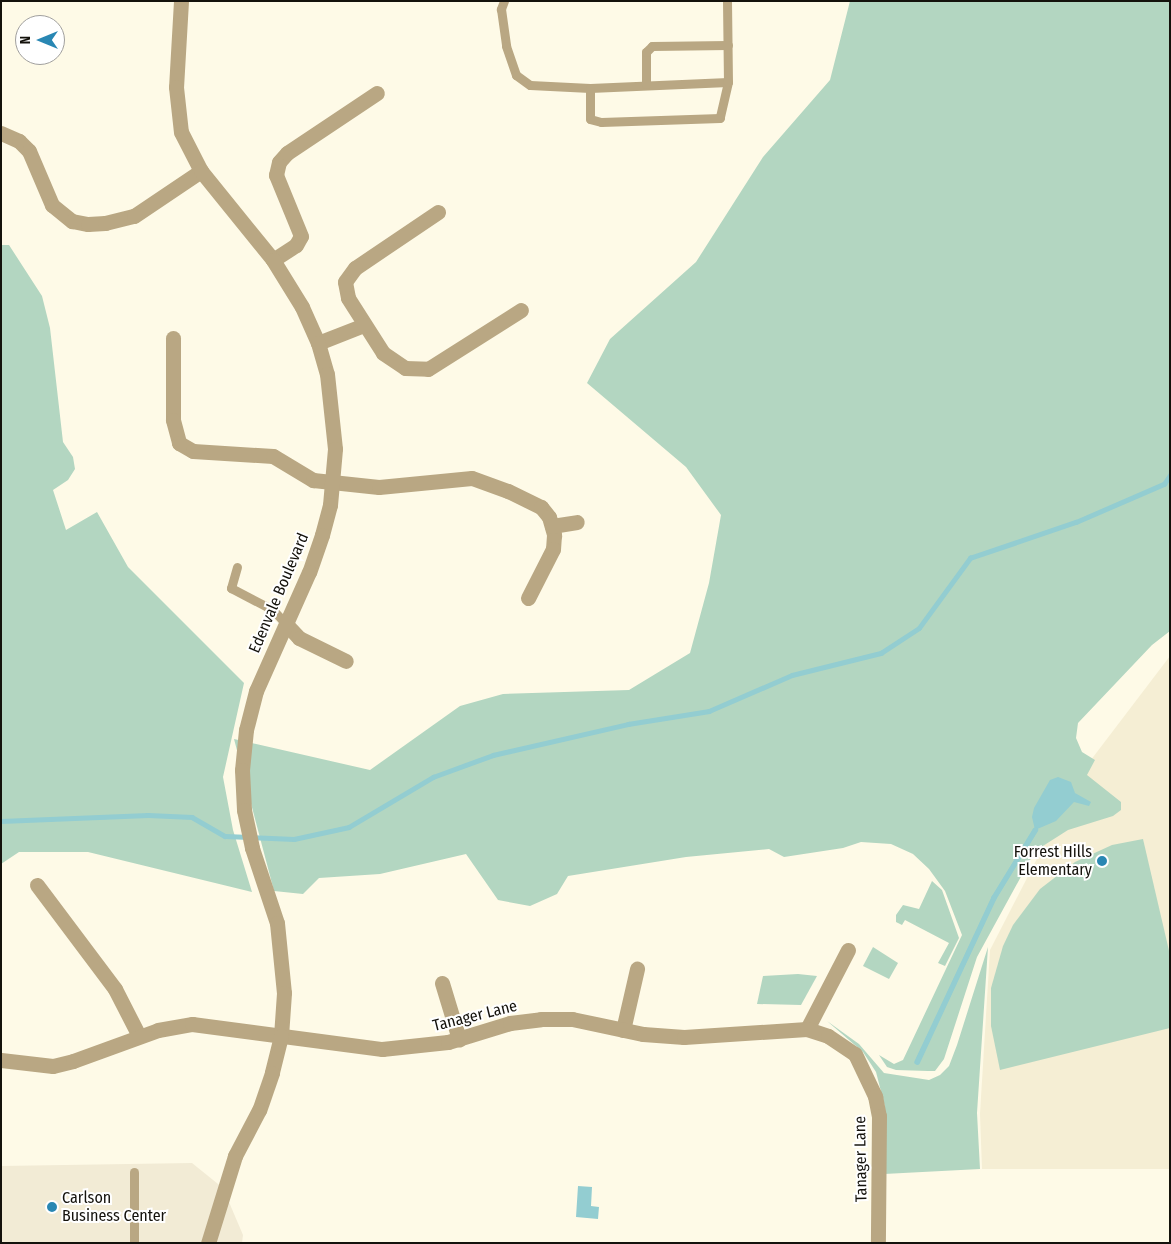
<!DOCTYPE html>
<style>
body{margin:0}
#map{position:relative;width:1171px;height:1244px;overflow:hidden;background:#fefae7;font-family:"Fira Sans Condensed",sans-serif}
div>[style]{position:absolute}
.industrial>*{inset:0;background:#f2ebd5}
.built>*{inset:0;background:#f5eed4}
.green>*{inset:0;background:#b3d6c1}
.water>*{inset:0;background:#93cdd1}
.stream>*{height:4.5px;margin:-2.25px;padding:0 2.25px;transform-origin:2.25px;border-radius:2.25px;background:#93cdd1}
.service>*{height:9px;margin:-4.5px;padding:0 4.5px;transform-origin:4.5px;border-radius:4.5px;background:#b9a783}
.minor>*{height:15px;margin:-7.5px;padding:0 7.5px;transform-origin:7.5px;border-radius:7.5px;background:#b9a783}
.tertiary>*{height:15px;margin:-7.5px;padding:0 7.5px;transform-origin:7.5px;border-radius:7.5px;background:#b9a783}
.dots>*{width:14px;height:14px;translate:-50% -50%;box-sizing:border-box;border:2px solid #fff;border-radius:50%}
span{translate:-50% -50%;white-space:nowrap;text-align:center;line-height:1.15;-webkit-text-stroke:4px #fff;paint-order:stroke}
.street-label{font-size:16px;color:#14120c}
.poi-label{font-size:16px;color:#14120c}
.right{translate:-100% -50%;text-align:right}
.left{translate:0 -50%;text-align:left}
.frame{position:absolute;inset:0;border:2px solid #14120c;pointer-events:none}
.north{position:absolute;left:15px;top:15px;width:50px;height:50px;box-sizing:border-box;background:#fff;border:1px solid #a1a09e;border-radius:50%;rotate:270deg;font-size:14px;font-weight:700;line-height:20px;text-align:center;color:#14120c}
.north::after{content:'';display:block;margin:auto;width:18px;height:22px;background:#2987b3;clip-path:polygon(50% 0,100% 100%,50% 72%,0 100%)}
</style>
<div id="map">
<div class="industrial">
<i style="clip-path:polygon(192px 1163px,223px 1188px,243px 1235px,242px 1243px,1px 1243px,1px 1166px)"></i>
</div>
<div class="built">
<i style="clip-path:polygon(1170px 656px,1170px 1169px,982px 1169px,980px 1114px,990px 950px,1081px 773px)"></i>
</div>
<div class="green">
<i style="clip-path:polygon(850px 1px,1170px 1px,1170px 631px,1152px 645px,1078px 723px,1076px 738px,1082px 752px,1095px 760px,1087px 775px,1121px 802px,1121px 810px,1113px 816px,1068px 830px,1035px 851px,977px 957px,944px 1059px,935px 1071px,928px 1071px,896px 1070px,887px 1067px,879px 1055px,894px 1064px,903px 1060px,962px 935px,945px 891px,929px 869px,913px 854px,891px 844px,861px 842px,843px 848px,784px 857px,769px 849px,686px 857px,568px 876px,557px 894px,530px 906px,498px 900px,466px 854px,380px 874px,319px 878px,303px 894px,274px 891px,234px 739px,370px 770px,460px 706px,503px 694px,629px 690px,690px 653px,709px 583px,721px 515px,686px 467px,587px 383px,610px 339px,696px 262px,763px 157px,830px 80px)"></i>
<i style="clip-path:polygon(1px 245px,9px 245px,42px 296px,50px 328px,63px 442px,73px 457px,75px 469px,68px 480px,53px 490px,66px 530px,97px 512px,128px 567px,244px 683px,223px 777px,233px 830px,252px 892px,88px 852px,19px 852px,1px 864px)"></i>
<i style="clip-path:polygon(1143px 839px,1170px 955px,1170px 1028px,1000px 1070px,991px 1026px,991px 988px,1003px 946px,1013px 925px,1040px 889px,1075px 862px,1112px 845px)"></i>
<i style="clip-path:polygon(932px 881px,942px 890px,959px 938px,945px 966px,938px 963px,949px 943px,905px 920px,902px 925px,896px 922px,896px 915px,903px 905px,919px 909px)"></i>
<i style="clip-path:polygon(873px 947px,898px 963px,889px 979px,863px 966px)"></i>
<i style="clip-path:polygon(988px 947px,977px 1113px,980px 1169px,884px 1174px,885px 1107px,876px 1072px,863px 1052px,827px 1021px,859px 1044px,884px 1073px,929px 1080px,940px 1075px,949px 1066px,957px 1045px)"></i>
<i style="clip-path:polygon(798px 974px,817px 976px,801px 1005px,757px 1004px,763px 976px)"></i>
</div>
<div class="water">
<i style="clip-path:polygon(1058px 777px,1071px 782px,1075px 793px,1091px 802px,1089px 806px,1074px 802px,1056px 821px,1035px 830px,1032px 817px,1034px 808px,1050px 780px)"></i>
<i style="clip-path:polygon(578px 1186px,592px 1187px,591px 1206px,599px 1207px,598px 1219px,576px 1217px)"></i>
</div>
<div class="stream">
<i style="left:1px;top:821px;width:147px;rotate:-2.3deg"></i>
<i style="left:148px;top:815px;width:44px;rotate:2.6deg"></i>
<i style="left:192px;top:817px;width:38px;rotate:30deg"></i>
<i style="left:225px;top:836px;width:69px;rotate:2.5deg"></i>
<i style="left:294px;top:839px;width:56px;rotate:-12.3deg"></i>
<i style="left:349px;top:827px;width:98px;rotate:-30.8deg"></i>
<i style="left:433px;top:777px;width:64px;rotate:-20.1deg"></i>
<i style="left:493px;top:755px;width:139px;rotate:-12.9deg"></i>
<i style="left:628px;top:724px;width:82px;rotate:-9.1deg"></i>
<i style="left:709px;top:711px;width:90px;rotate:-23.4deg"></i>
<i style="left:792px;top:675px;width:92px;rotate:-13.9deg"></i>
<i style="left:881px;top:653px;width:45px;rotate:-33.3deg"></i>
<i style="left:919px;top:628px;width:87px;rotate:-53.9deg"></i>
<i style="left:970px;top:558px;width:112px;rotate:-18.8deg"></i>
<i style="left:1076px;top:522px;width:96px;rotate:-23.4deg"></i>
<i style="left:1164px;top:484px;width:11px;rotate:-56deg"></i>
<i style="left:1035px;top:830px;width:79px;rotate:121.1deg"></i>
<i style="left:994px;top:898px;width:181px;rotate:115.2deg"></i>
<i style="left:917px;top:1062px;width:181px;rotate:-65.1deg"></i>
<i style="left:993px;top:898px;width:80px;rotate:-58.3deg"></i>
</div>
<div class="service">
<i style="left:504px;top:1px;width:9px;rotate:111deg"></i>
<i style="left:501px;top:9px;width:37px;rotate:82deg"></i>
<i style="left:506px;top:46px;width:31px;rotate:71deg"></i>
<i style="left:516px;top:75px;width:17px;rotate:36deg"></i>
<i style="left:530px;top:85px;width:60px;rotate:2.9deg"></i>
<i style="left:590px;top:88px;width:138px;rotate:-2.5deg"></i>
<i style="left:728px;top:82px;width:37px;rotate:103deg"></i>
<i style="left:720px;top:118px;width:119px;rotate:178.1deg"></i>
<i style="left:601px;top:122px;width:11px;rotate:-165deg"></i>
<i style="left:590px;top:119px;width:31px;rotate:-90deg"></i>
<i style="left:727px;top:1px;width:81px;rotate:89.3deg"></i>
<i style="left:646px;top:84px;width:32px;rotate:-90deg"></i>
<i style="left:646px;top:52px;width:8px;rotate:-45deg"></i>
<i style="left:652px;top:46px;width:76px;rotate:-0.8deg"></i>
<i style="left:237px;top:567px;width:22px;rotate:106deg"></i>
<i style="left:231px;top:588px;width:47px;rotate:27.6deg"></i>
<i style="left:273px;top:610px;width:19px;rotate:47deg"></i>
<i style="left:134px;top:1243px;width:71px;rotate:-90deg"></i>
</div>
<div class="minor">
<i style="left:1px;top:133px;width:20px;rotate:24deg"></i>
<i style="left:19px;top:141px;width:14px;rotate:45deg"></i>
<i style="left:29px;top:151px;width:59px;rotate:66.9deg"></i>
<i style="left:52px;top:205px;width:26px;rotate:39deg"></i>
<i style="left:72px;top:221px;width:16px;rotate:11deg"></i>
<i style="left:88px;top:224px;width:17px;rotate:-3deg"></i>
<i style="left:105px;top:223px;width:30px;rotate:-14deg"></i>
<i style="left:134px;top:216px;width:81px;rotate:-33.9deg"></i>
<i style="left:438px;top:212px;width:100px;rotate:146deg"></i>
<i style="left:355px;top:268px;width:17px;rotate:126deg"></i>
<i style="left:345px;top:282px;width:16px;rotate:79deg"></i>
<i style="left:348px;top:298px;width:65px;rotate:57.5deg"></i>
<i style="left:383px;top:353px;width:27px;rotate:34deg"></i>
<i style="left:405px;top:368px;width:23px;rotate:2deg"></i>
<i style="left:428px;top:369px;width:110px;rotate:-32.4deg"></i>
<i style="left:273px;top:260px;width:27px;rotate:-33deg"></i>
<i style="left:296px;top:245px;width:10px;rotate:-61deg"></i>
<i style="left:301px;top:236px;width:66px;rotate:-112.3deg"></i>
<i style="left:276px;top:175px;width:13px;rotate:-77deg"></i>
<i style="left:279px;top:162px;width:12px;rotate:-48deg"></i>
<i style="left:287px;top:153px;width:108px;rotate:-33.7deg"></i>
<i style="left:173px;top:338px;width:82px;rotate:90deg"></i>
<i style="left:173px;top:420px;width:24px;rotate:75deg"></i>
<i style="left:179px;top:443px;width:16px;rotate:30deg"></i>
<i style="left:193px;top:451px;width:80px;rotate:3.6deg"></i>
<i style="left:273px;top:456px;width:47px;rotate:31deg"></i>
<i style="left:313px;top:480px;width:66px;rotate:6.1deg"></i>
<i style="left:379px;top:487px;width:93px;rotate:-5.5deg"></i>
<i style="left:472px;top:478px;width:38px;rotate:20deg"></i>
<i style="left:508px;top:491px;width:37px;rotate:26deg"></i>
<i style="left:541px;top:507px;width:13px;rotate:51deg"></i>
<i style="left:549px;top:517px;width:19px;rotate:74deg"></i>
<i style="left:554px;top:535px;width:14px;rotate:94deg"></i>
<i style="left:553px;top:549px;width:55px;rotate:117deg"></i>
<i style="left:318px;top:343px;width:49px;rotate:-21.4deg"></i>
<i style="left:552px;top:526px;width:25px;rotate:-9deg"></i>
<i style="left:286px;top:624px;width:19px;rotate:47deg"></i>
<i style="left:299px;top:638px;width:52px;rotate:26.1deg"></i>
<i style="left:37px;top:885px;width:130px;rotate:53.1deg"></i>
<i style="left:115px;top:989px;width:53px;rotate:62.9deg"></i>
<i style="left:442px;top:983px;width:59px;rotate:73.1deg"></i>
<i style="left:807px;top:1029px;width:89px;rotate:-62.6deg"></i>
<i style="left:623px;top:1030px;width:63px;rotate:-77.1deg"></i>
<i style="left:1px;top:1060px;width:52px;rotate:6.6deg"></i>
<i style="left:53px;top:1066px;width:21px;rotate:-14deg"></i>
<i style="left:73px;top:1061px;width:90px;rotate:-20deg"></i>
<i style="left:158px;top:1030px;width:35px;rotate:-10deg"></i>
<i style="left:192px;top:1024px;width:192px;rotate:7.5deg"></i>
<i style="left:382px;top:1049px;width:66px;rotate:-6.1deg"></i>
<i style="left:448px;top:1042px;width:65px;rotate:-17deg"></i>
<i style="left:510px;top:1023px;width:31px;rotate:-7deg"></i>
<i style="left:541px;top:1019px;width:31px"></i>
<i style="left:572px;top:1019px;width:73px;rotate:11.9deg"></i>
<i style="left:643px;top:1034px;width:41px;rotate:4.2deg"></i>
<i style="left:684px;top:1037px;width:123px;rotate:-3.7deg"></i>
<i style="left:807px;top:1029px;width:22px;rotate:18deg"></i>
<i style="left:828px;top:1036px;width:32px;rotate:34deg"></i>
<i style="left:855px;top:1054px;width:47px;rotate:64.5deg"></i>
<i style="left:875px;top:1096px;width:20px;rotate:79deg"></i>
<i style="left:879px;top:1116px;width:127px;rotate:90.5deg"></i>
</div>
<div class="tertiary">
<i style="left:181px;top:1px;width:86px;rotate:93.3deg"></i>
<i style="left:176px;top:87px;width:45px;rotate:83.7deg"></i>
<i style="left:181px;top:132px;width:44px;rotate:62.9deg"></i>
<i style="left:201px;top:171px;width:114px;rotate:51deg"></i>
<i style="left:273px;top:260px;width:55px;rotate:58.3deg"></i>
<i style="left:302px;top:307px;width:39px;rotate:66deg"></i>
<i style="left:318px;top:343px;width:32px;rotate:74deg"></i>
<i style="left:327px;top:374px;width:75px;rotate:83.9deg"></i>
<i style="left:335px;top:449px;width:56px;rotate:95.1deg"></i>
<i style="left:330px;top:505px;width:31px;rotate:105deg"></i>
<i style="left:322px;top:535px;width:39px;rotate:109deg"></i>
<i style="left:309px;top:572px;width:130px;rotate:114deg"></i>
<i style="left:256px;top:691px;width:40px;rotate:104.4deg"></i>
<i style="left:246px;top:730px;width:40px;rotate:95.7deg"></i>
<i style="left:242px;top:770px;width:40px;rotate:87.1deg"></i>
<i style="left:244px;top:810px;width:39px;rotate:78deg"></i>
<i style="left:252px;top:848px;width:79px;rotate:71.6deg"></i>
<i style="left:277px;top:923px;width:70px;rotate:84.3deg"></i>
<i style="left:284px;top:993px;width:43px;rotate:94deg"></i>
<i style="left:281px;top:1036px;width:38px;rotate:104deg"></i>
<i style="left:272px;top:1073px;width:39px;rotate:109deg"></i>
<i style="left:259px;top:1110px;width:52px;rotate:117.6deg"></i>
<i style="left:235px;top:1156px;width:91px;rotate:107.2deg"></i>
</div>
<div class="dots">
<i style="left:1102px;top:861px;background:#2987b3"></i>
<i style="left:52px;top:1207px;background:#2987b3"></i>
</div>
<div class="street-label">
<span style="left:279px;top:593px;rotate:-67deg">Edenvale Boulevard</span>
<span style="left:475px;top:1016px;rotate:-14deg">Tanager Lane</span>
<span style="left:861px;top:1159px;rotate:-91deg">Tanager Lane</span>
</div>
<div class="poi-label">
<span class="right" style="left:1092px;top:861px">Forrest Hills<br>Elementary</span>
<span class="left" style="left:62px;top:1207px">Carlson<br>Business Center</span>
</div>
<div class="frame"></div>
<div class="north">N</div>
</div>
